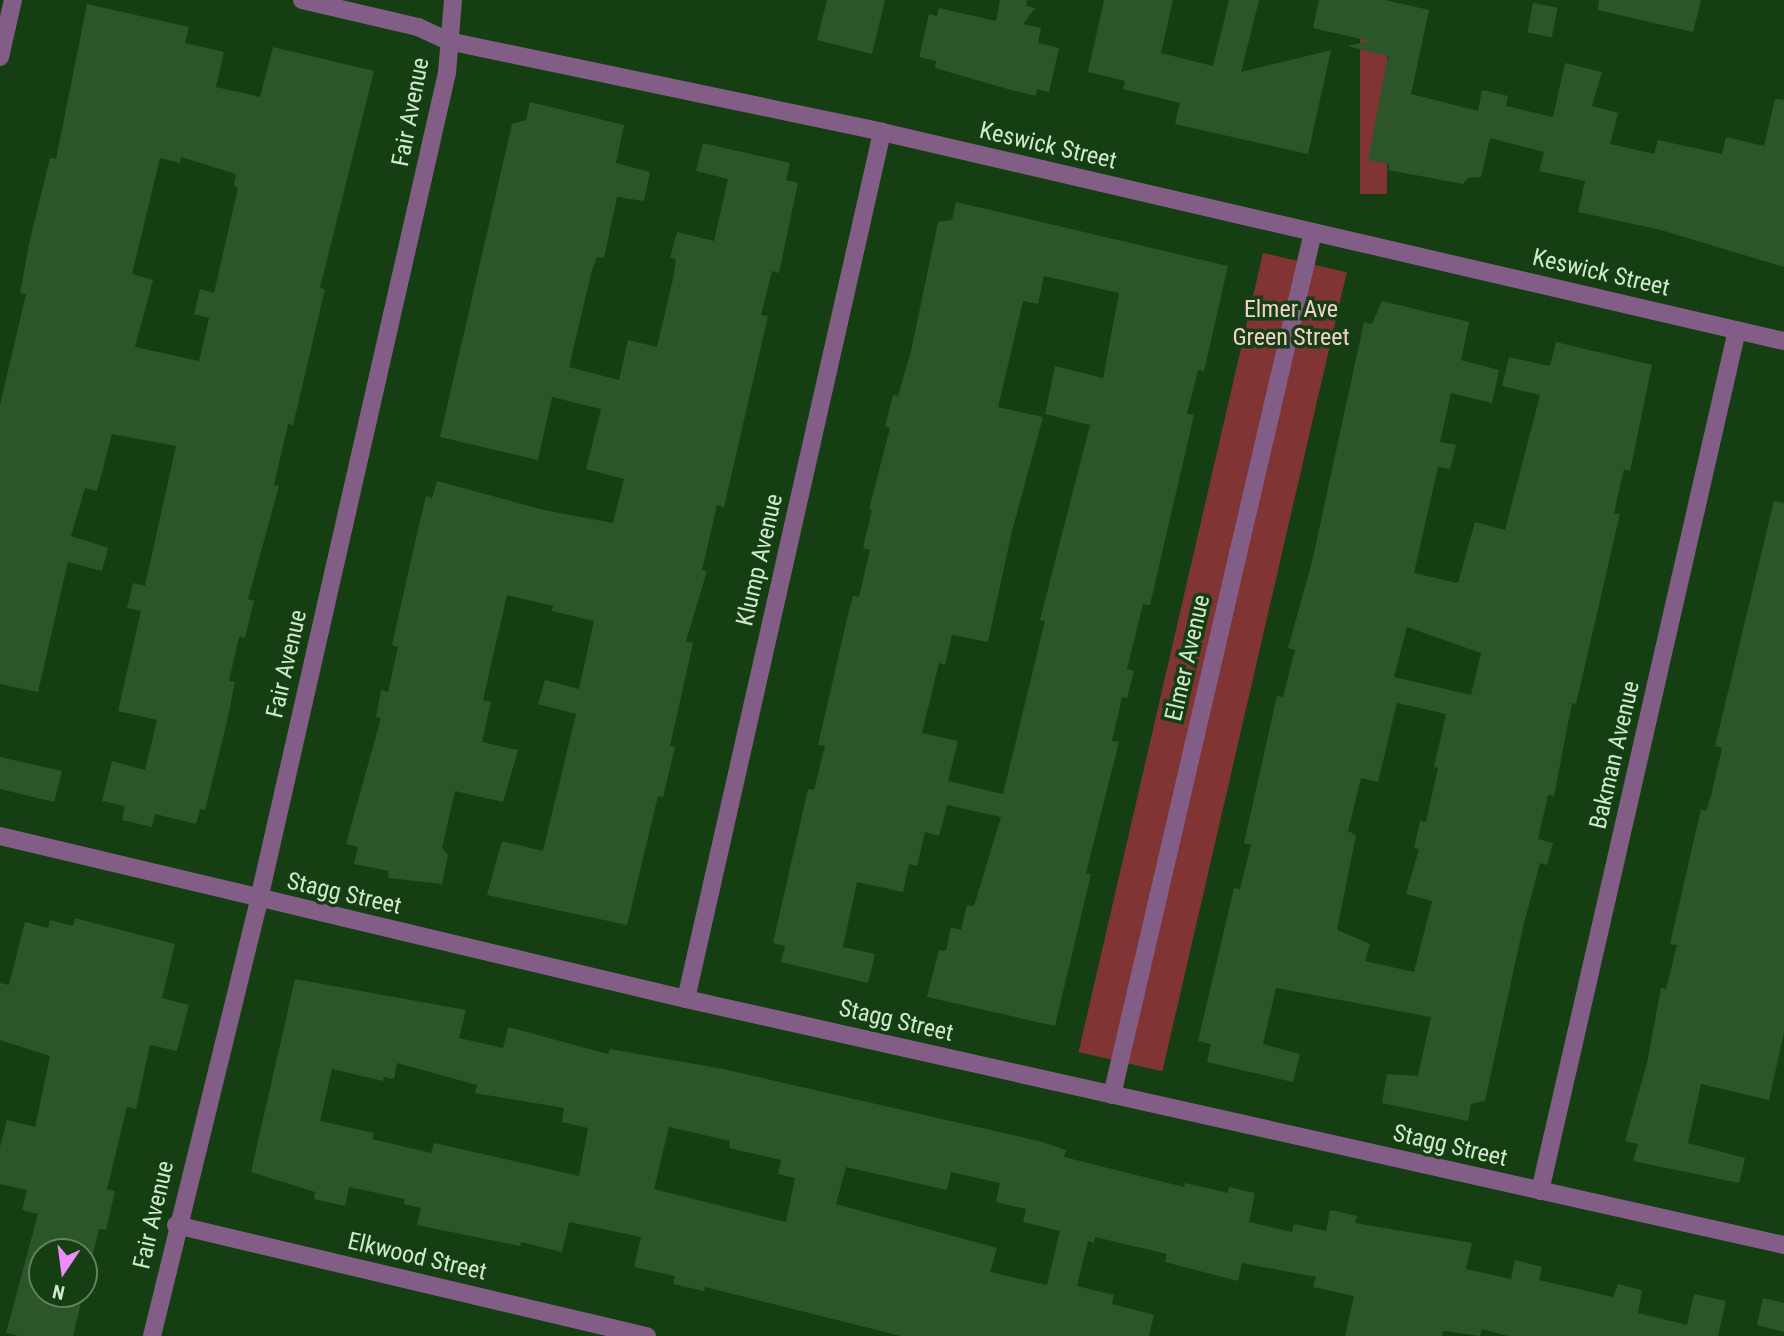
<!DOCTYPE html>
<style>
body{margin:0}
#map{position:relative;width:1784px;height:1336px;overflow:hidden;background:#153f13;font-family:"Roboto Condensed",sans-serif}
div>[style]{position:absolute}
.green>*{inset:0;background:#803434;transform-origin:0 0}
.building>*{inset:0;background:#2c5629;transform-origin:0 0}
.minor>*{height:18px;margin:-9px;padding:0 9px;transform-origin:9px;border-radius:9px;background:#825e86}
span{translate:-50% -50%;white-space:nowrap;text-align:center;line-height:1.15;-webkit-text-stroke:7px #153f13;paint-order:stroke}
.street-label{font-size:24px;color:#d0e8cd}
.park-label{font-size:24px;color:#f2cfcd}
.north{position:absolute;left:28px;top:1238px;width:70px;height:70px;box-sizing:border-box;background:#153f13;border:2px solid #60835d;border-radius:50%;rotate:193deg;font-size:19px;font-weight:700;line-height:28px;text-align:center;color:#d0e8cd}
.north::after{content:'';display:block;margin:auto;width:24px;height:32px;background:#ed8cfa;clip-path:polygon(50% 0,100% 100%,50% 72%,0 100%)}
</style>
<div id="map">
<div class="green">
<i style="left:1360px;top:0;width:27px;height:194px"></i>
<i style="left:1263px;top:253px;width:86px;height:820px;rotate:13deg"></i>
</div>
<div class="building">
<i style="clip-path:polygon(827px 0,885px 0,872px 54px,817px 40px)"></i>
<i style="clip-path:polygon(1000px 0,1027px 0,1026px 6px,1035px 8px,1023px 24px,1041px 28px,1038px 43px,1059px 48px,1049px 92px,1037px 89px,1036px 96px,1011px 90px,935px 68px,936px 61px,919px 57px,929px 14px,937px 16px,939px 8px,996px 21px)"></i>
<i style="clip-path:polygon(1104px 0,1173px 0,1161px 53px,1213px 66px,1229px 0,1259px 0,1241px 72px,1331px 50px,1308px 154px,1175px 124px,1180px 103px,1123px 89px,1125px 81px,1088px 72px)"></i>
<i style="clip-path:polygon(1319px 0,1385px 0,1429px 10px,1411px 94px,1478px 111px,1482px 90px,1508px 96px,1506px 106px,1553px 117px,1565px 63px,1602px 72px,1592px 106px,1618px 113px,1610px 144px,1654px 154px,1658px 140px,1722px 154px,1726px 137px,1764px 146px,1775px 99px,1784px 100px,1784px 267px,1661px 230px,1578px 212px,1585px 181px,1539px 171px,1544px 152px,1490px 138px,1481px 177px,1468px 178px,1463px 184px,1388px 170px,1389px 164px,1368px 160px,1388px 56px,1347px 46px,1369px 41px,1313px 28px)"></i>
<i style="clip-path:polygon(1599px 0,1701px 0,1693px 32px,1598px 10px)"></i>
<i style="left:1533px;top:3px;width:25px;height:30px;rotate:11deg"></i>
<i style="clip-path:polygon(evenodd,87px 4px,189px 27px,185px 43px,224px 52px,216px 87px,260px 97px,273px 47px,374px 71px,320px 288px,325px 289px,293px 425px,288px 424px,274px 485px,279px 486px,248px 599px,254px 601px,245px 638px,239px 637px,229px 681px,235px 682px,226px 726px,205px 810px,200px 809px,196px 824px,155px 814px,152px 827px,122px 820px,125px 806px,102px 801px,112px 761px,145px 770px,157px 720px,118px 711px,141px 611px,127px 608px,133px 583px,145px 586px,176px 446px,112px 434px,97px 491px,85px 488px,71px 536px,108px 548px,102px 571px,68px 562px,38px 692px,0 684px,0 405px,26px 294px,20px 293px,29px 244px,50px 158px,56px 159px,87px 4px,181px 157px,236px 174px,234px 185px,238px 188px,214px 293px,200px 289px,194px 314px,209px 318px,199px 361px,135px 347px,153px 280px,132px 274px,160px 158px,180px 163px,181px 157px)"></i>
<i style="clip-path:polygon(530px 102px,624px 125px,616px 163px,650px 172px,644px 201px,617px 197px,604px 258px,597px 257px,592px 270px,569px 367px,619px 380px,628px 340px,657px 347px,673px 279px,676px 259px,670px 258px,677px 232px,714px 241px,728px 179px,696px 171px,703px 143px,790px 163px,786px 180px,798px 183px,779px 273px,772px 271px,761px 315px,768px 316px,724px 507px,717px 505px,702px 570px,707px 571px,686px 641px,693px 643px,670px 746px,675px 747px,663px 797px,658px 796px,627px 925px,487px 895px,502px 841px,543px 851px,576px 714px,538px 704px,545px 680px,579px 689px,594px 621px,552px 611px,553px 606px,507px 595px,483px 700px,491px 702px,482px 742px,518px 750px,503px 802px,455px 791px,442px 848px,448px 855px,442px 884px,388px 878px,389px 871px,354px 864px,358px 847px,346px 844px,381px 718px,376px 717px,381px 690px,388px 692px,398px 647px,392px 645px,415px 542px,426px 496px,432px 498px,437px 481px,544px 510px,613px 523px,624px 479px,586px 469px,601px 409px,552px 397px,538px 460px,440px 437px,512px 124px,526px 120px)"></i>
<i style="clip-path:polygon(evenodd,956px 202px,1228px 266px,1204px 371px,1198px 370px,1187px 414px,1194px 415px,1150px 605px,1143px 604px,1127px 669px,1134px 671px,1127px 698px,1122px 697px,1112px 741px,1119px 742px,1086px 873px,1091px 874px,1055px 1026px,927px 997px,939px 950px,946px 951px,951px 927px,961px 930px,967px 905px,974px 906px,1001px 817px,947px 805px,939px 836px,925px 832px,917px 866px,909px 864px,903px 892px,857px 882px,843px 947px,875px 954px,868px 983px,781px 962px,785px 946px,773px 943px,808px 789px,814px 790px,825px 746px,818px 745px,847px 619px,853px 596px,859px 597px,870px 550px,863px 548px,872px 510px,869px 509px,890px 428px,885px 427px,893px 395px,898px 396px,911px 351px,938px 222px,952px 220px,956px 202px,1044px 276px,1119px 293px,1103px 378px,1055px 366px,1045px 414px,1090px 425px,1040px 620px,1045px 621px,1003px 794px,948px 781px,958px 741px,922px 733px,939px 663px,945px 665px,952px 635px,988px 642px,1011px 535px,1043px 417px,998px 407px,1023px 301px,1038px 304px,1044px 276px)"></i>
<i style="clip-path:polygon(evenodd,1382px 301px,1469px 322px,1461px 360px,1499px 370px,1492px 403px,1451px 393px,1440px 442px,1456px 445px,1450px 469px,1438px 467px,1414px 573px,1458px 583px,1475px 522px,1505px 530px,1540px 395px,1502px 386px,1509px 357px,1550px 366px,1556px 342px,1652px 365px,1630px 471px,1624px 469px,1614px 513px,1620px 514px,1576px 704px,1572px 703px,1554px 796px,1548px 795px,1538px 839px,1553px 843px,1547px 865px,1540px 863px,1523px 927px,1485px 1101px,1471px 1104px,1468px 1121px,1382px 1103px,1387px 1074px,1418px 1076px,1431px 1017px,1276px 988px,1263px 1044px,1300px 1054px,1293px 1082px,1207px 1062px,1211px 1044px,1198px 1041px,1234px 888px,1240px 889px,1251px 845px,1244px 843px,1277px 696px,1283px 697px,1295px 650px,1288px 648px,1312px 562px,1364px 322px,1372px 324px,1382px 301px,1407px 627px,1481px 653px,1471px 695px,1394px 677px,1407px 627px,1382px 301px,1397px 703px,1446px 714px,1434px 767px,1438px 768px,1426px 822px,1420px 821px,1414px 848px,1419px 849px,1406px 894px,1432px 901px,1414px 972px,1365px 961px,1370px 944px,1337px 930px,1356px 835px,1348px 831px,1361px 778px,1378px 782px,1397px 703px)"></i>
<i style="clip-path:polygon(1774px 501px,1784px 503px,1784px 1032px,1769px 1100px,1701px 1084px,1688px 1143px,1745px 1158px,1739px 1183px,1633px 1161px,1638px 1144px,1625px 1141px,1647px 1063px,1661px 988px,1666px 989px,1677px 945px,1670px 944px,1701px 809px,1706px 811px,1711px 796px,1722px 748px,1715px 746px)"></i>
<i style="clip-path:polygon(0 757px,62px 771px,54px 802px,0 789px)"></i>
<i style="clip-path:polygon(75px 918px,175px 944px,162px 998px,189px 1005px,177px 1051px,150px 1045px,136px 1109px,127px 1107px,107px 1189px,115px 1191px,106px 1230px,99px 1229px,84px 1290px,84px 1252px,42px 1252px,42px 1294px,83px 1294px,73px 1336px,19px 1336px,6px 1333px,38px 1214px,22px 1210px,27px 1190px,0 1184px,0 1147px,7px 1120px,35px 1127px,50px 1056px,0 1040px,0 983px,9px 985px,25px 922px,48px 928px,50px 920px,73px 926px)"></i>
<i style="clip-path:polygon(evenodd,295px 979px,466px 1010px,459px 1038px,503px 1048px,508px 1027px,608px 1054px,610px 1049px,723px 1069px,1043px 1142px,1066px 1150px,1064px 1157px,1184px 1187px,1185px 1183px,1228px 1193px,1229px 1187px,1255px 1193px,1249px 1222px,1292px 1232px,1294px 1224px,1326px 1231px,1330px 1210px,1357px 1216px,1355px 1223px,1472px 1243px,1466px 1269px,1511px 1279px,1515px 1260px,1542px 1267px,1539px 1280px,1613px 1297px,1618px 1284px,1642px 1290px,1638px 1313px,1687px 1325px,1694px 1294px,1726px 1301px,1718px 1336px,1508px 1336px,1482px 1329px,1480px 1336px,1443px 1331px,1442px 1336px,1345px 1336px,1354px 1296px,1313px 1287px,1316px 1277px,1242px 1263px,1238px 1281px,1165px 1262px,1167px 1254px,1095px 1237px,1094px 1243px,1088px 1241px,1077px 1286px,1114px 1295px,1112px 1304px,1154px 1315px,1149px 1336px,901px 1336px,705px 1287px,704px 1291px,673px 1284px,675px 1276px,634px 1267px,641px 1237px,569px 1222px,562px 1252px,521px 1242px,520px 1246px,417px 1225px,421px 1208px,404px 1204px,405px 1199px,349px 1187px,345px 1206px,314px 1199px,315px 1192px,251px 1172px,295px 979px,397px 1063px,477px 1085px,475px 1093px,564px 1108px,562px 1122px,588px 1128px,579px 1176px,434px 1143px,431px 1153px,372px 1139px,374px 1133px,320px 1121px,332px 1069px,383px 1081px,384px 1077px,394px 1079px,397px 1063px,295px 979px,669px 1127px,730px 1141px,729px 1148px,781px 1160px,778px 1174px,795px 1178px,786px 1222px,654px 1189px,669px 1127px,295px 979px,846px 1167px,947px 1190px,951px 1172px,1000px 1183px,996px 1202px,1026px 1209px,1023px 1222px,1060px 1231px,1047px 1285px,990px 1272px,997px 1248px,836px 1204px,846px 1167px)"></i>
<i style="clip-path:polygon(1763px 1298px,1784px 1303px,1784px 1332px,1757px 1325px)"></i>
</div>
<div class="minor">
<i style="left:302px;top:0;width:119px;rotate:13.1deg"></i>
<i style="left:418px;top:27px;width:33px;rotate:25deg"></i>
<i style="left:448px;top:41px;width:443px;rotate:11.8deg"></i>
<i style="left:882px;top:132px;width:926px;rotate:13.05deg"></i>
<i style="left:0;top:57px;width:58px;rotate:-77.2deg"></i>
<i style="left:0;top:836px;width:705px;rotate:13.37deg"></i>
<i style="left:686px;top:999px;width:1125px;rotate:12.63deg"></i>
<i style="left:686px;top:999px;width:889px;rotate:-77.26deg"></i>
<i style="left:1112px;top:1095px;width:886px;rotate:-76.89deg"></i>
<i style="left:1540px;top:1191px;width:883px;rotate:-77.11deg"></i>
<i style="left:176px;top:1225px;width:484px;rotate:13.3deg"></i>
<i style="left:152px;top:1336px;width:450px;rotate:-76.2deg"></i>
<i style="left:259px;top:899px;width:847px;rotate:-77.18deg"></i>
<i style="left:447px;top:73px;width:73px;rotate:-85.3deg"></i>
</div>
<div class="street-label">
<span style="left:411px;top:112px;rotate:-79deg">Fair Avenue</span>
<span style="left:1048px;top:146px;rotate:13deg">Keswick Street</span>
<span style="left:1601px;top:273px;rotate:13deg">Keswick Street</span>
<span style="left:760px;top:560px;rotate:-77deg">Klump Avenue</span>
<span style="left:1188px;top:658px;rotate:-77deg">Elmer Avenue</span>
<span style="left:287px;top:664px;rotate:-77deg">Fair Avenue</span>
<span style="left:1615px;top:755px;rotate:-77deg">Bakman Avenue</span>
<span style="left:344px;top:894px;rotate:13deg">Stagg Street</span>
<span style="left:896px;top:1021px;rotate:13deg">Stagg Street</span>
<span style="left:1450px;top:1146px;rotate:13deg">Stagg Street</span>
<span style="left:154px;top:1215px;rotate:-77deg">Fair Avenue</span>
<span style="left:417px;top:1257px;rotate:13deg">Elkwood Street</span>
</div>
<div class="park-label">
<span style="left:1291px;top:324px">Elmer Ave<br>Green Street</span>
</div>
<div class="north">N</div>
</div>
